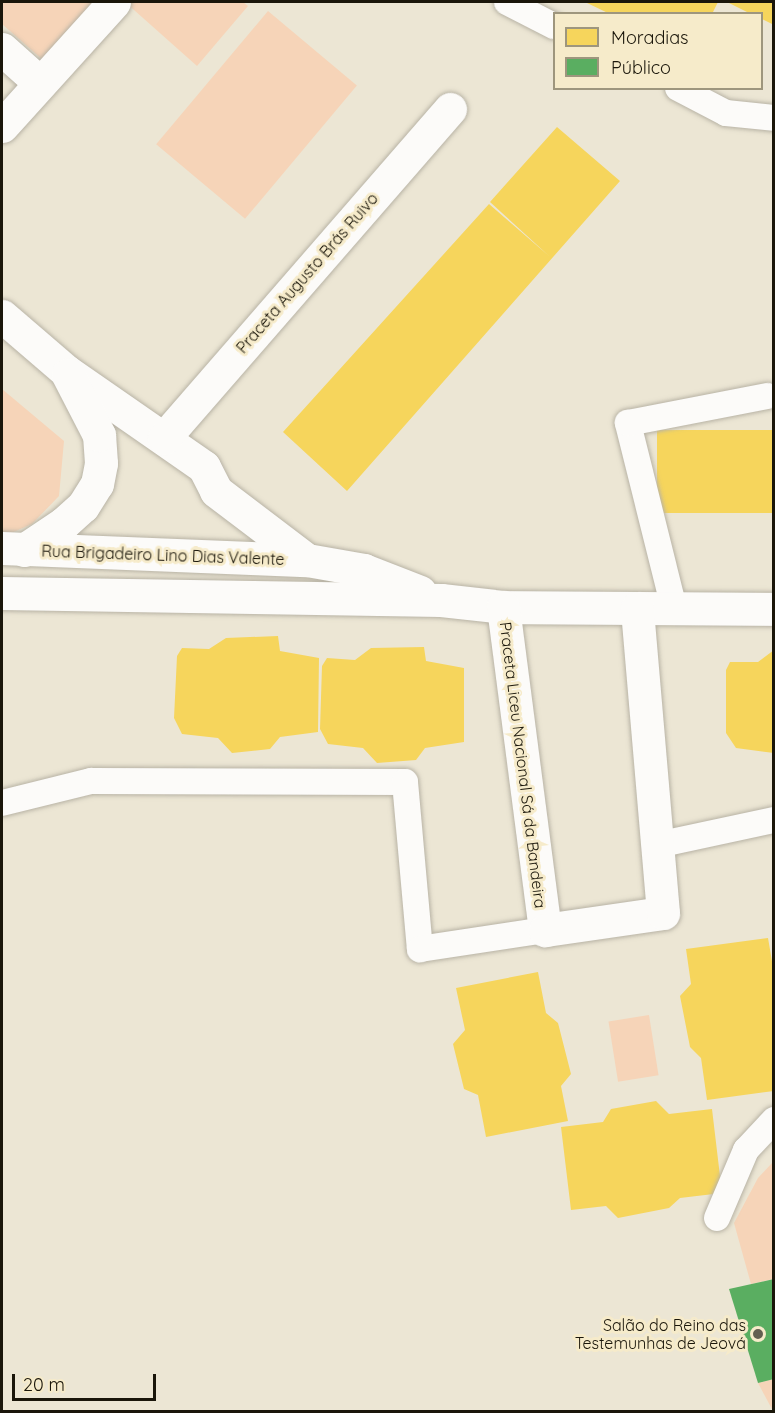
<!DOCTYPE html>
<meta charset="utf-8">
<style>
body{margin:0}
#map{position:relative;width:775px;height:1413px;overflow:hidden;background:#ece6d4;font-family:Quicksand,sans-serif}
div>[style]{position:absolute}
.green>*{inset:0;background:#f6d4b8;transform-origin:0 0}
.homes>*{inset:0;background:#f6d55c;transform-origin:0 0}
.public>*{inset:0;background:#5aae61}
.roads{filter:drop-shadow(0 0 2px #b8b3a5) drop-shadow(0 0 2px #b8b3a5)}
.lane>*{height:26px;margin:-13px;padding:0 13px;transform-origin:13px;border-radius:13px;background:#fcfbf9}
.street>*{height:33px;margin:-16.5px;padding:0 16.5px;transform-origin:16.5px;border-radius:16.5px;background:#fcfbf9}
.dots>*{width:16px;height:16px;translate:-50% -50%;box-sizing:border-box;border:3px solid #f6ebca;border-radius:50%}
span{translate:-50% -50%;white-space:nowrap;text-align:center;line-height:1.15;-webkit-text-stroke:6px #f6ebca;paint-order:stroke}
.street-label{font-size:16px;color:#1a160a}
.poi-label{font-size:16px;color:#1a160a}
.right{translate:-100% -50%;text-align:right}
.frame{position:absolute;inset:0;border:3px solid #1a160a;pointer-events:none}
.legend{position:absolute;left:553px;top:12px;width:210px;height:78px;box-sizing:border-box;background:#f6ebca;border:2px solid #9e967d;margin:0;padding:8px 10px;list-style:none;font-size:18px;color:#1a160a}
.legend li{display:flex;align-items:center;gap:12px;height:30px}
.legend b{width:30px;border:2px solid #9e967d}
.scale{position:absolute;left:12px;top:1374px;width:144px;height:27px;box-sizing:border-box;border:3px solid #1a160a;border-top:0;padding-left:8px;font-size:18px;line-height:21px;white-space:nowrap;color:#1a160a;-webkit-text-stroke:4px #f6ebca;paint-order:stroke}
</style>
<div id="map">
<div class="green">
<i style="clip-path:polygon(2px 2px,109px 2px,45px 62px,2px 24px)"></i>
<i style="clip-path:polygon(125px 2px,243px 2px,248px 6px,197px 66px)"></i>
<i style="left:268px;top:11px;width:116px;height:174px;rotate:40deg"></i>
<i style="clip-path:polygon(2px 389px,64px 441px,59px 496px,32px 524px,2px 537px)"></i>
<i style="left:649px;top:1015px;width:61px;height:41px;rotate:81deg"></i>
<i style="clip-path:polygon(773px 1162px,773px 1279px,751px 1284px,734px 1223px,758px 1178px)"></i>
<i style="clip-path:polygon(773px 1379px,773px 1411px,758px 1383px)"></i>
</div>
<div class="homes">
<i style="clip-path:polygon(585px 2px,718px 2px,712px 14px,610px 14px)"></i>
<i style="clip-path:polygon(727px 2px,774px 2px,774px 25px,762px 19px,762px 14px,751px 14px)"></i>
<i style="clip-path:polygon(557px 127px,620px 181px,347px 491px,283px 432px,489px 204px,549px 256px,490px 202px)"></i>
<i style="left:774px;top:430px;width:83px;height:117px;rotate:90deg"></i>
<i style="clip-path:polygon(278px 636px,280px 651px,319px 658px,318px 732px,280px 737px,270px 749px,232px 753px,218px 738px,182px 734px,174px 718px,177px 656px,182px 648px,209px 649px,226px 638px)"></i>
<i style="clip-path:polygon(424px 647px,426px 661px,464px 668px,464px 742px,425px 748px,416px 760px,377px 763px,363px 748px,328px 744px,320px 729px,322px 666px,327px 658px,355px 660px,371px 648px)"></i>
<i style="clip-path:polygon(774px 650px,774px 753px,736px 748px,726px 733px,726px 670px,730px 662px,758px 662px)"></i>
<i style="clip-path:polygon(768px 938px,774px 973px,774px 1091px,707px 1100px,701px 1058px,690px 1047px,680px 996px,691px 984px,686px 949px)"></i>
<i style="clip-path:polygon(538px 972px,546px 1013px,558px 1023px,571px 1074px,561px 1086px,568px 1121px,486px 1137px,478px 1095px,464px 1089px,453px 1044px,465px 1030px,456px 988px)"></i>
<i style="clip-path:polygon(656px 1101px,669px 1114px,712px 1109px,722px 1193px,680px 1198px,669px 1208px,618px 1218px,606px 1206px,571px 1210px,561px 1127px,603px 1122px,611px 1109px)"></i>
</div>
<div class="public">
<i style="clip-path:polygon(774px 1279px,774px 1379px,758px 1383px,729px 1289px)"></i>
</div>
<div class="roads">
<div class="lane">
<i style="left:507px;top:2px;width:53px;rotate:27.1deg"></i>
<i style="left:678px;top:88px;width:54px;rotate:27.5deg"></i>
<i style="left:726px;top:113px;width:48px;rotate:5.9deg"></i>
<i style="left:674px;top:608px;width:191px;rotate:-104deg"></i>
<i style="left:628px;top:423px;width:142px;rotate:-11deg"></i>
<i style="left:2px;top:803px;width:92px;rotate:-13.9deg"></i>
<i style="left:91px;top:781px;width:314px;rotate:0.2deg"></i>
<i style="left:405px;top:782px;width:168px;rotate:84.9deg"></i>
<i style="left:420px;top:949px;width:126px;rotate:-8.6deg"></i>
<i style="left:657px;top:845px;width:120px;rotate:-12.1deg"></i>
<i style="left:717px;top:1218px;width:74px;rotate:-66.9deg"></i>
<i style="left:746px;top:1150px;width:41px;rotate:-47deg"></i>
</div>
<div class="street">
<i style="left:2px;top:49px;width:51px;rotate:41.8deg"></i>
<i style="left:2px;top:126px;width:167px;rotate:-47.9deg"></i>
<i style="left:2px;top:316px;width:84px;rotate:40.7deg"></i>
<i style="left:66px;top:371px;width:168px;rotate:34.8deg"></i>
<i style="left:204px;top:467px;width:27px;rotate:63deg"></i>
<i style="left:216px;top:491px;width:114px;rotate:37.2deg"></i>
<i style="left:164px;top:438px;width:436px;rotate:-49deg"></i>
<i style="left:2px;top:548px;width:305px;rotate:2.3deg"></i>
<i style="left:307px;top:560px;width:58px;rotate:10deg"></i>
<i style="left:364px;top:570px;width:60px;rotate:21.4deg"></i>
<i style="left:24px;top:550px;width:48px;rotate:-34deg"></i>
<i style="left:64px;top:523px;width:25px;rotate:-42deg"></i>
<i style="left:83px;top:506px;width:26px;rotate:-58deg"></i>
<i style="left:97px;top:484px;width:21px;rotate:-79deg"></i>
<i style="left:101px;top:463px;width:28px;rotate:-94deg"></i>
<i style="left:99px;top:435px;width:68px;rotate:-117.3deg"></i>
<i style="left:2px;top:593px;width:439px;rotate:0.9deg"></i>
<i style="left:441px;top:600px;width:62px;rotate:6.4deg"></i>
<i style="left:503px;top:607px;width:271px;rotate:0.4deg"></i>
<i style="left:503px;top:607px;width:326px;rotate:82.6deg"></i>
<i style="left:545px;top:930px;width:119px;rotate:-8.2deg"></i>
<i style="left:663px;top:913px;width:306px;rotate:-94.9deg"></i>
</div>
</div>
<div class="dots">
<i style="left:758px;top:1334px;background:#645f51"></i>
</div>
<div class="street-label">
<span style="left:307px;top:273px;rotate:-49deg">Praceta Augusto Brás Ruivo</span>
<span style="left:163px;top:555px;rotate:2deg">Rua Brigadeiro Lino Dias Valente</span>
<span style="left:523px;top:765px;rotate:83deg">Praceta Liceu Nacional Sá da Bandeira</span>
</div>
<div class="poi-label">
<span class="right" style="left:746px;top:1334px">Salão do Reino das<br>Testemunhas de Jeová</span>
</div>
<div class="frame"></div>
<ul class="legend">
<li><b style="height:16px;background:#f6d55c"></b>Moradias</li>
<li><b style="height:16px;background:#5aae61"></b>Público</li>
</ul>
<div class="scale">20 m</div>
</div>
